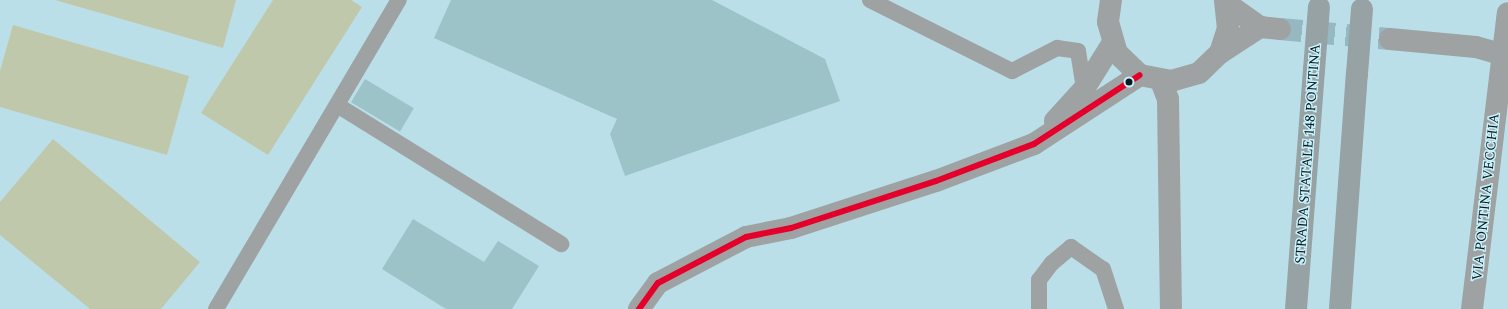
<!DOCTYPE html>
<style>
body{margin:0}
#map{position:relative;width:1508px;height:309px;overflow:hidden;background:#bbdfe8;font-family:Spectral,serif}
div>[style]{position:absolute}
.green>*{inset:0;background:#c0c8ac}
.building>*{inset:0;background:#9cc3c7;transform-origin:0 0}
.tertiary-tunnel>*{height:22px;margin-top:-11px;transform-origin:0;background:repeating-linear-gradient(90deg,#96b8c0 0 22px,transparent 0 33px)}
.service>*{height:16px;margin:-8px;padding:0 8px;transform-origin:8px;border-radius:8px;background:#9ea2a2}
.minor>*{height:22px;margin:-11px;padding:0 11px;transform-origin:11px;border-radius:11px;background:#9ea2a2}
.tertiary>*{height:22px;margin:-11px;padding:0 11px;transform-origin:11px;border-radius:11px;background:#9ea2a2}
.trunk>*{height:22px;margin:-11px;padding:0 11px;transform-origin:11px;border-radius:11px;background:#96a2a4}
.trunk-bridge>*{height:22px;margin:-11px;padding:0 11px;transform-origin:11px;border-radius:11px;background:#96a2a4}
.bus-1>*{height:6px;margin:-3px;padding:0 3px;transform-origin:3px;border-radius:3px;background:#e4002b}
.dots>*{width:11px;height:11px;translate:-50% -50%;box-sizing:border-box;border:2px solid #ccf2fc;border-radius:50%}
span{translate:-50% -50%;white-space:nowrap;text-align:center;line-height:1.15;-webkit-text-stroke:3px #ccf2fc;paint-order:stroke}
.street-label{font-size:14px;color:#011b21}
</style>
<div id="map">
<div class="green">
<i style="clip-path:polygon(55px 0,236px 0,223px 48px)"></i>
<i style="clip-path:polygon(273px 0,351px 0,362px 7px,268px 155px,201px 113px)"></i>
<i style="clip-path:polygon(13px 25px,189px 76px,167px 155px,0 107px,0 71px)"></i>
<i style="clip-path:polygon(53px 139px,200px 262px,161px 309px,90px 309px,0 235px,0 202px)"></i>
</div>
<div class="building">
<i style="clip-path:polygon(451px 0,712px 0,825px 59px,840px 101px,625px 176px,610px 134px,617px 119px,434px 38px)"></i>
<i style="left:365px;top:79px;width:57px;height:27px;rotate:31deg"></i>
<i style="clip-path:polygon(413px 219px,484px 262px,498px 241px,539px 266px,512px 309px,446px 309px,382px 269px)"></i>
</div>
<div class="tertiary-tunnel">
<i style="left:1280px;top:29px;width:110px;rotate:5.2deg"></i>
</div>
<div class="service">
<i style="left:870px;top:0;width:159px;rotate:26.6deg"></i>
<i style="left:1012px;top:71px;width:51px;rotate:-27.1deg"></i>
<i style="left:1057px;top:48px;width:21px;rotate:8deg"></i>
<i style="left:1078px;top:51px;width:38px;rotate:81deg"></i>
<i style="left:337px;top:105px;width:264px;rotate:31.8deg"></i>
<i style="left:216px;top:309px;width:359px;rotate:-59.4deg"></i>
<i style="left:1039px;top:309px;width:29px;rotate:-90deg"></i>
<i style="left:1039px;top:280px;width:21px;rotate:-53deg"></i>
<i style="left:1052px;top:263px;width:25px;rotate:-40deg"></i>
<i style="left:1071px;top:247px;width:39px;rotate:35deg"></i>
<i style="left:1103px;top:269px;width:42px;rotate:72deg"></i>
</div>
<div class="minor">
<i style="left:1055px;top:121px;width:43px;rotate:-47.8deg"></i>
<i style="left:1084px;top:89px;width:53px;rotate:-58.1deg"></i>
<i style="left:639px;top:309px;width:32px;rotate:-54deg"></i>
<i style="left:658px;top:283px;width:99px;rotate:-27.6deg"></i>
<i style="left:746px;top:237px;width:46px;rotate:-11.3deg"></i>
<i style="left:791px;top:228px;width:152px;rotate:-18deg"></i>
<i style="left:936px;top:181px;width:105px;rotate:-20.7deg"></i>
<i style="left:1034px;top:144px;width:126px;rotate:-33.1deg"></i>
</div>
<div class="tertiary">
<i style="left:1111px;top:0;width:22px;rotate:98deg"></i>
<i style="left:1108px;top:22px;width:32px;rotate:74deg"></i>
<i style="left:1117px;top:53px;width:32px;rotate:44deg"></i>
<i style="left:1140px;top:75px;width:32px;rotate:11deg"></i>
<i style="left:1171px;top:81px;width:29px;rotate:-16deg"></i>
<i style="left:1199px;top:73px;width:29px;rotate:-44deg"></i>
<i style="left:1220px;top:53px;width:25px;rotate:-72deg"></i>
<i style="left:1228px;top:29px;width:29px;rotate:-96deg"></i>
<i style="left:1226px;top:3px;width:42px;rotate:35.2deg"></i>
<i style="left:1260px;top:27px;width:20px;rotate:6deg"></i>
<i style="left:1390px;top:39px;width:86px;rotate:5.3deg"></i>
<i style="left:1476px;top:47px;width:26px;rotate:16deg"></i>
<i style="left:1220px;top:53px;width:48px;rotate:-33deg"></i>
<i style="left:1161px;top:81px;width:19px;rotate:69deg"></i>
<i style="left:1168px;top:99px;width:210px;rotate:89.2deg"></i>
<i style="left:1472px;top:309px;width:298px;rotate:-83.1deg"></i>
</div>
<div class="trunk">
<i style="left:1296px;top:309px;width:240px;rotate:-85.7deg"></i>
<i style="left:1340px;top:309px;width:236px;rotate:-85.9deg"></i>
</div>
<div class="trunk-bridge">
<i style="left:1314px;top:70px;width:63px;rotate:-85.5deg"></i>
<i style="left:1357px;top:74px;width:65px;rotate:-85.6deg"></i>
</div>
<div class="bus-1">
<i style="left:639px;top:309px;width:32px;rotate:-54deg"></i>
<i style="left:658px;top:283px;width:99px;rotate:-27.6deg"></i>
<i style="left:746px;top:237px;width:46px;rotate:-11.3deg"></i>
<i style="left:791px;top:228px;width:152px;rotate:-18deg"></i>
<i style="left:936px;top:181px;width:105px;rotate:-20.7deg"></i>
<i style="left:1034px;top:144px;width:126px;rotate:-33.1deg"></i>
</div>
<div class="dots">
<i style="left:1129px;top:82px;background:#011b21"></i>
</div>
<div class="street-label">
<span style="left:1308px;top:154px;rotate:-86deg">STRADA STATALE 148 PONTINA</span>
<span style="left:1486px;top:197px;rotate:-84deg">VIA PONTINA VECCHIA</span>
</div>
</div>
